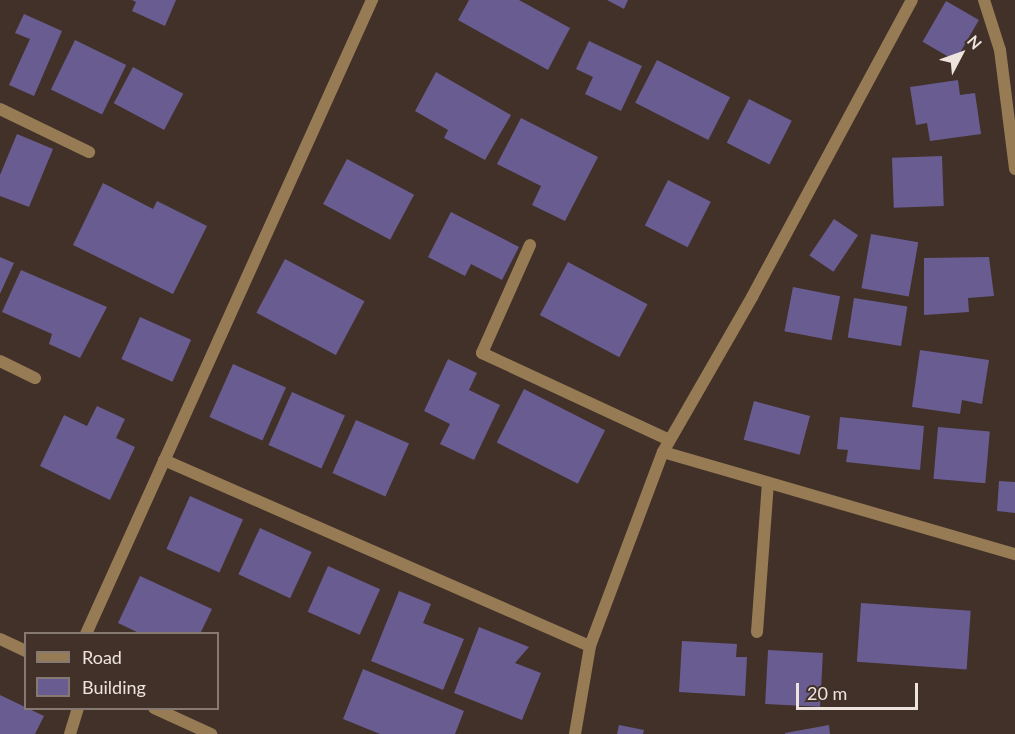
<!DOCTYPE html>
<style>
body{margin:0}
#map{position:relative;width:1015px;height:734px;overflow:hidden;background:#413129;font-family:Lato,sans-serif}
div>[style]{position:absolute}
.building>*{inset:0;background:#695c91;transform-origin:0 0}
.minor>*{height:12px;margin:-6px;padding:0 6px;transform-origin:6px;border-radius:6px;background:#977b54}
.tertiary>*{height:12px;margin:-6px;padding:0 6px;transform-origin:6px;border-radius:6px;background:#977b54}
span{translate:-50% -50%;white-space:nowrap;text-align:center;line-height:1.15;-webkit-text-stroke:4.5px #413129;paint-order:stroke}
.legend{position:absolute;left:24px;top:632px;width:195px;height:78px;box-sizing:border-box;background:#413129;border:2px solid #867971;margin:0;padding:8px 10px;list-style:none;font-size:18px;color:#eee4de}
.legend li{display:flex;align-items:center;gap:12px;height:30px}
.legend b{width:30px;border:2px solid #867971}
.north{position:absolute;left:931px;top:24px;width:60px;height:60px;-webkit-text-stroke:4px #413129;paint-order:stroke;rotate:49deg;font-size:16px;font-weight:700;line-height:24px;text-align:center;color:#eee4de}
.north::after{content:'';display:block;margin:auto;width:21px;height:27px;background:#eee4de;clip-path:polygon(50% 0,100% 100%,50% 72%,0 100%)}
.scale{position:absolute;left:796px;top:683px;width:122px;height:27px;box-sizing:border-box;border:3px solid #eee4de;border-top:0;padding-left:8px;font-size:18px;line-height:21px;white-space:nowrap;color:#eee4de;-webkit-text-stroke:4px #413129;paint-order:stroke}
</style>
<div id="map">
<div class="building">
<i style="clip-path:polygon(132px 0,176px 0,165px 26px,132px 11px,136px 2px)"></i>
<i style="clip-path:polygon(469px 0,519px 0,570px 28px,548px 70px,458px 20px)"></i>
<i style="clip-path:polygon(607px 0,628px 0,624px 9px)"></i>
<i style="left:946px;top:1px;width:38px;height:47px;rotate:30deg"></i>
<i style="clip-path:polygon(24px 14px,62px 31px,34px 96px,9px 85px,30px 39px,15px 33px)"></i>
<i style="left:75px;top:40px;width:57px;height:55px;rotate:26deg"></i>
<i style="clip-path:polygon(589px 41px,642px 66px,621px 111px,585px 94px,593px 77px,576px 69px)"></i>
<i style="left:657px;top:60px;width:82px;height:48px;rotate:27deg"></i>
<i style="left:133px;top:67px;width:57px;height:41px;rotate:28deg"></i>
<i style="clip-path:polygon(436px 72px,511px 115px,485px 160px,444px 138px,448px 130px,415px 111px)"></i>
<i style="clip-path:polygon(958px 80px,960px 95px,975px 93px,981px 134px,930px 141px,927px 123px,916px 125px,910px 87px)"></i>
<i style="left:749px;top:99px;width:48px;height:49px;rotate:27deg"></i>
<i style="clip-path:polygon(521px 118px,598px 157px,565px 221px,532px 205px,541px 186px,497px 164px)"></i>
<i style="clip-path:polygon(17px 134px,53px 149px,29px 207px,0 196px,0 175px)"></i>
<i style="left:942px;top:156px;width:50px;height:50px;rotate:88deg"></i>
<i style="left:347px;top:159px;width:76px;height:51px;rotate:28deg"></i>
<i style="left:668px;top:180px;width:48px;height:51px;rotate:27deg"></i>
<i style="clip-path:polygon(103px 183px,153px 209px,157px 201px,207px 226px,173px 294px,73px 245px)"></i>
<i style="clip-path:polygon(451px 212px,519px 247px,502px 280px,471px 264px,465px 276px,428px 257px)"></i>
<i style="left:834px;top:219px;width:29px;height:44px;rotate:34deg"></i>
<i style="left:871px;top:234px;width:48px;height:55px;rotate:10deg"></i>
<i style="clip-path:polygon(0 257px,14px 263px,0 294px)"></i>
<i style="clip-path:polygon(989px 257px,994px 296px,968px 298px,969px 312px,924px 315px,924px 258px)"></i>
<i style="left:285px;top:259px;width:90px;height:61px;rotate:28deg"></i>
<i style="left:568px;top:262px;width:90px;height:60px;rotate:28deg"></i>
<i style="clip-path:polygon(21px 270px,107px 307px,80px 358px,49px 344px,52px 334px,2px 312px)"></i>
<i style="left:793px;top:287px;width:48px;height:45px;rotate:11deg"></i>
<i style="left:854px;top:298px;width:54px;height:40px;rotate:9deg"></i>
<i style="left:140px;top:317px;width:56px;height:46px;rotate:24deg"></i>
<i style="clip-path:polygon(920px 350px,989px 360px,982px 404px,962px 400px,960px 414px,912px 407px)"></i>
<i style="clip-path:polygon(448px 359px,477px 373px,469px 390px,500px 405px,474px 460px,440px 444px,450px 424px,424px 411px)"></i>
<i style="left:233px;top:364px;width:58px;height:58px;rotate:24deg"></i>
<i style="left:524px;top:389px;width:91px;height:60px;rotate:27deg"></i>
<i style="left:292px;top:392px;width:58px;height:58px;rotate:24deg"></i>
<i style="left:754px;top:401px;width:58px;height:40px;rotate:15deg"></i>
<i style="clip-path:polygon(97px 406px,125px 419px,116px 438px,135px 447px,110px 500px,40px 466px,64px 415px,87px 426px)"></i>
<i style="clip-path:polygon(840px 417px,924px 426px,920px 470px,846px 462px,848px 450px,837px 449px)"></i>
<i style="left:356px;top:420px;width:58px;height:58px;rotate:24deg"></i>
<i style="left:938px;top:427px;width:52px;height:52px;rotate:5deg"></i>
<i style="clip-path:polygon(999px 481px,1015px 482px,1015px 513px,997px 511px)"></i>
<i style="left:190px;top:496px;width:58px;height:58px;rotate:24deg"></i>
<i style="left:260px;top:528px;width:57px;height:51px;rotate:25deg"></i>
<i style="left:328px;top:566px;width:57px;height:50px;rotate:24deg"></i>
<i style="clip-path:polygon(140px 576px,212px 609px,200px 634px,141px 634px,118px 623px)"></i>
<i style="clip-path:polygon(399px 591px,431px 604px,423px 623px,464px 639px,443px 690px,371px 661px)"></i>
<i style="left:861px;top:603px;width:110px;height:59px;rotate:4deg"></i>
<i style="clip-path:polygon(479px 627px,529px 647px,515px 663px,541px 673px,522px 720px,454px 693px)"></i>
<i style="clip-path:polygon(682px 641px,737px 644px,736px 657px,747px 657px,745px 696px,679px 692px)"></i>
<i style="left:768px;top:650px;width:55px;height:54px;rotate:3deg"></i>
<i style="clip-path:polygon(363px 669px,464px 711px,455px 734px,380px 734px,343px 719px)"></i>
<i style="clip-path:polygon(0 695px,44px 716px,35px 734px,0 734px)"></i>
<i style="clip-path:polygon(619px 725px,644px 730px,643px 734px,617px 734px)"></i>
<i style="clip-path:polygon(829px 725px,830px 734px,785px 734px,785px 733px)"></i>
</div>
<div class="minor">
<i style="left:984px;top:0;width:52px;rotate:72.3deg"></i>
<i style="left:1000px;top:50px;width:120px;rotate:82.8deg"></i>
<i style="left:0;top:109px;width:99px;rotate:25.8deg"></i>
<i style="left:530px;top:245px;width:118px;rotate:114deg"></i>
<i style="left:482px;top:353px;width:206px;rotate:24.9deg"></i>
<i style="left:0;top:361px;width:39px;rotate:26deg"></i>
<i style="left:663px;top:452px;width:366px;rotate:16.2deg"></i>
<i style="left:164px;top:460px;width:465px;rotate:23.6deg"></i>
<i style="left:757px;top:632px;width:149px;rotate:-85.8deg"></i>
<i style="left:86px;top:634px;width:696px;rotate:-65.72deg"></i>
<i style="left:70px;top:734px;width:27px;rotate:-73deg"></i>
</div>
<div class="tertiary">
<i style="left:0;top:639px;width:29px;rotate:25deg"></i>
<i style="left:154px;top:708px;width:63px;rotate:24.5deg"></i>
<i style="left:575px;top:734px;width:89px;rotate:-80.3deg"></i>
<i style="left:590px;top:646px;width:207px;rotate:-69.4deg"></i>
<i style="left:663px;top:452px;width:179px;rotate:-60.1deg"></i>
<i style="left:752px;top:297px;width:337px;rotate:-61.7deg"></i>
</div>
<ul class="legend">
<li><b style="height:8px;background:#977b54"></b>Road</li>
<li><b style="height:16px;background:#695c91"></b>Building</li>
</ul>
<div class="north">N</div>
<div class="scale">20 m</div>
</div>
